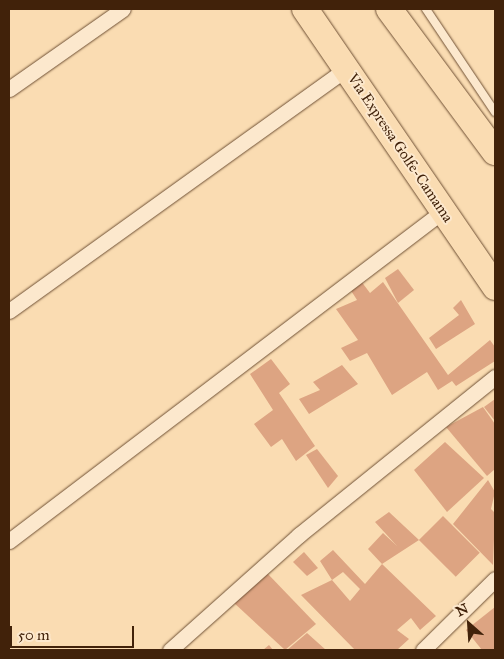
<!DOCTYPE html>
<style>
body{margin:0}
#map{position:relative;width:504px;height:659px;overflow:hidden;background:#fadcb2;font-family:"IM FELL Great Primer",serif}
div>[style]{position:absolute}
.building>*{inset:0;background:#dda482;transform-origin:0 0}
.roads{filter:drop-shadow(0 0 1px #6f5034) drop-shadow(0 0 1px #6f5034)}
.service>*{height:8px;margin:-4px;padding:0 4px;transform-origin:4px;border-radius:4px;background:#fce8cd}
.minor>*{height:15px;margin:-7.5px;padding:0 7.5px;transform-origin:7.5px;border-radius:7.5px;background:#fce8cd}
.trunk>*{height:26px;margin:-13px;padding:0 13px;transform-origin:13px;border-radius:13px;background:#fadcb2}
span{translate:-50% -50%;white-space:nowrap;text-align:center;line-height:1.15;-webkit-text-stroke:4px #fce8cd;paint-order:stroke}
.street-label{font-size:15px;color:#41220a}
.frame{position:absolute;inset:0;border:10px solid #41220a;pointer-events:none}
.north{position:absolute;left:444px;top:599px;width:50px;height:50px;-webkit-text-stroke:4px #fce8cd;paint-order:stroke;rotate:334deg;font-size:14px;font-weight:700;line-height:20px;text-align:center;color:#41220a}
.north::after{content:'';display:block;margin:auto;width:18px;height:22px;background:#41220a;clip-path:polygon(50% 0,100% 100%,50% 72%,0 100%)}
.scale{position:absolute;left:10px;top:626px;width:124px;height:22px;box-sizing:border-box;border:2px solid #41220a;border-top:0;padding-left:6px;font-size:15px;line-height:18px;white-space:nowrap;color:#41220a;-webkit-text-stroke:4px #fce8cd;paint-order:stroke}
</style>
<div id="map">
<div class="building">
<i style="clip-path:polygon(398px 269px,414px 290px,398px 303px,385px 278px)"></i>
<i style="clip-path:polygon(361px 281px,370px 293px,383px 282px,448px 375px,490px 340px,495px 347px,495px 361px,456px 386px,452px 381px,438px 390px,427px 372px,392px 395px,367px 353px,350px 361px,341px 348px,358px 340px,336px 309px,357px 300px,350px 289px)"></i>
<i style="clip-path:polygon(461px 300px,475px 324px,436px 349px,429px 338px,459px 315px,453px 308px)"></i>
<i style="clip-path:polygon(271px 359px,290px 384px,279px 393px,315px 446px,296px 461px,282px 439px,271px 447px,254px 424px,273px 410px,250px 374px)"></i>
<i style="clip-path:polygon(342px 365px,358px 384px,309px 414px,299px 399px,320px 390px,313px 382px)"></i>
<i style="clip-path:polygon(495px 399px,495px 421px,484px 407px)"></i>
<i style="clip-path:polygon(483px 407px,495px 424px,495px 469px,487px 476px,446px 427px)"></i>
<i style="clip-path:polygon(445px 442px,484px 478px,447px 512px,414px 470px)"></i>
<i style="clip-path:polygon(317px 449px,338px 476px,328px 488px,306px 455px)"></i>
<i style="clip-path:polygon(488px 480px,495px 492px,491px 509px,495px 513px,493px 565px,453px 524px)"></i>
<i style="clip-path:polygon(389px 512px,419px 540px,382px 564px,436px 616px,420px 630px,411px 618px,397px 630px,409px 639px,397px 650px,355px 650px,301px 595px,332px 580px,350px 601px,360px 589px,343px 572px,332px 580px,320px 561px,333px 550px,365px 584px,382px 564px,368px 549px,383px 533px,397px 546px,375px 522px)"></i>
<i style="left:443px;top:516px;width:52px;height:34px;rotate:45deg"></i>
<i style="clip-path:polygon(304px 552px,318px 568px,307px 576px,293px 562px)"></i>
<i style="clip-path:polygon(267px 573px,316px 624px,285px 650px,233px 602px)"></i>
<i style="clip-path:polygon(495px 607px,495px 650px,482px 650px,466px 630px)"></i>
<i style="clip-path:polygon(307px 633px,326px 650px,287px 650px)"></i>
<i style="clip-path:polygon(269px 645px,273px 650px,263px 650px)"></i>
</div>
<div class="roads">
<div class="service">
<i style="left:426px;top:9px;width:124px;rotate:56.2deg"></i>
</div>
<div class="minor">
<i style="left:9px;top:89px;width:139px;rotate:-35.1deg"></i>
<i style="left:9px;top:311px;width:415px;rotate:-35.7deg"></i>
<i style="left:9px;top:541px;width:545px;rotate:-37.25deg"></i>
<i style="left:170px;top:650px;width:173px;rotate:-41.7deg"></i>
<i style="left:299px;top:535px;width:252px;rotate:-38.9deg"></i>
<i style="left:423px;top:650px;width:101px;rotate:-44.6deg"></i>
</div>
<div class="trunk">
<i style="left:305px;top:9px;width:337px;rotate:55.6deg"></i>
<i style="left:389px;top:9px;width:178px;rotate:53.5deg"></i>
</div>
</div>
<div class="street-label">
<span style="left:400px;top:148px;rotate:56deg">Via Expressa Golfe-Camama</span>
</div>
<div class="frame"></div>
<div class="north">N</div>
<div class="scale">50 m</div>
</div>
